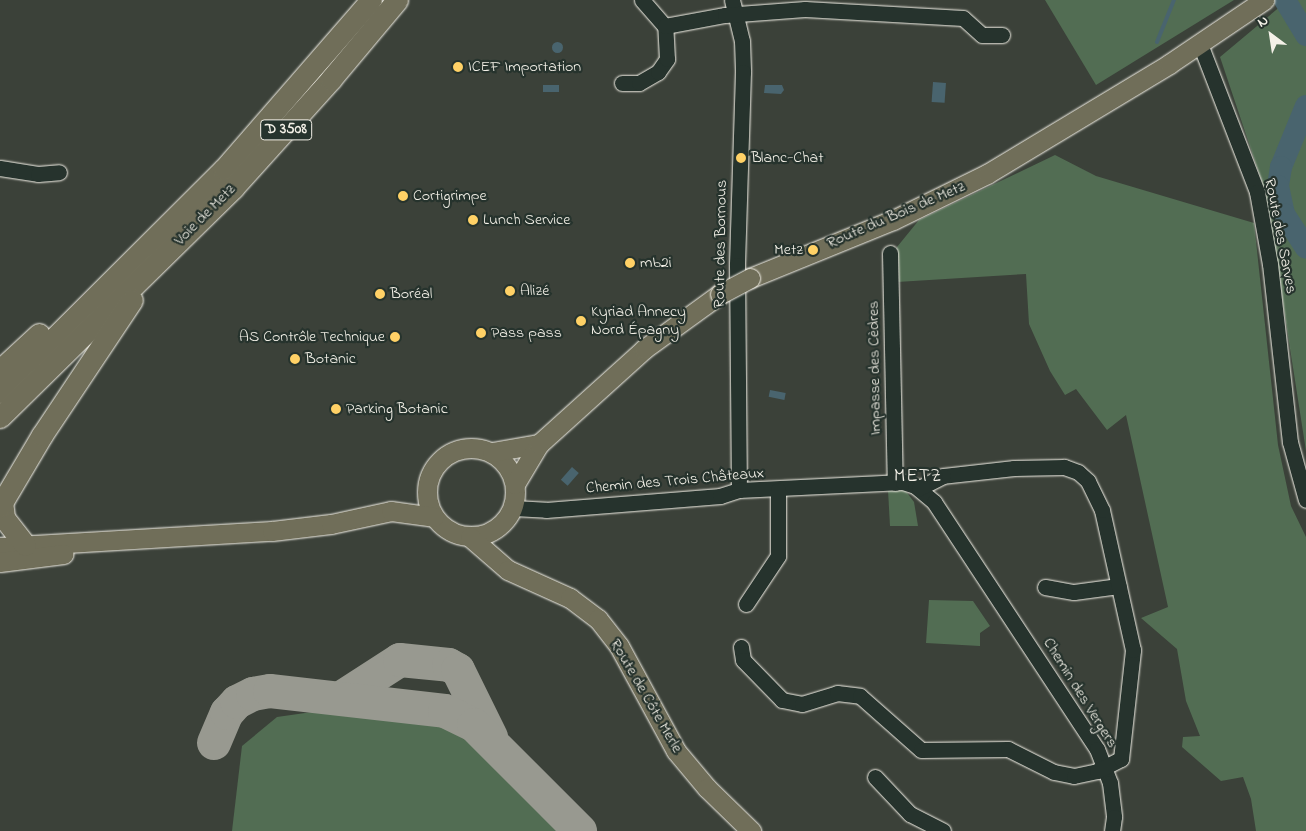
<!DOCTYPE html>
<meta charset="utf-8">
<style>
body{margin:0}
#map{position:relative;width:1306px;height:831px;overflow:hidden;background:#3b4139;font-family:"Indie Flower",sans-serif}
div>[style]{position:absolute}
.green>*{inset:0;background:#526d53}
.water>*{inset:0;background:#49646e;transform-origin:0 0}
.round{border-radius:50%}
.stream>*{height:4px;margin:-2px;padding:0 2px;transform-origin:2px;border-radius:2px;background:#49646e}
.river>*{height:22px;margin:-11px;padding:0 11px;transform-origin:11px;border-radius:11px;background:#49646e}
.taxiway>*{height:34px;margin:-17px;padding:0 17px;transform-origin:17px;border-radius:17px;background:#989990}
.roads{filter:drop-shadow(0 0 1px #f4f1e8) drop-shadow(0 0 1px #f4f1e8)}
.minor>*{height:15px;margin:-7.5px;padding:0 7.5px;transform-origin:7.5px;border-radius:7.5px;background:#26332d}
.major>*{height:19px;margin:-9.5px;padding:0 9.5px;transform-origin:9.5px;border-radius:9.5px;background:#706e59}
.major>.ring{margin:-9.5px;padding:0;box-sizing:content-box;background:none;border:19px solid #706e59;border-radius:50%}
.highway>*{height:21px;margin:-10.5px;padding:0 10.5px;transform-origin:10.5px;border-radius:10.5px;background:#706e59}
.bridges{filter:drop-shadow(0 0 1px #f4f1e8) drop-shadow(0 0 1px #f4f1e8)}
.major-bridge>*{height:19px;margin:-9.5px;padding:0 9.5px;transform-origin:9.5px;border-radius:9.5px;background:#706e59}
.dots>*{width:14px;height:14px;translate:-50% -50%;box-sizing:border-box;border:2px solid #26332d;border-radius:50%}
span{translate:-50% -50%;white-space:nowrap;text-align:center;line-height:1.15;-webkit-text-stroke:4.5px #26332d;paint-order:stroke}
.shield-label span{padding:1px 4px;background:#26332d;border:1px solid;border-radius:4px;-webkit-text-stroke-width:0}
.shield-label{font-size:15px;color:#f4f1e8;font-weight:700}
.poi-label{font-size:16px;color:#f4f1e8}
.left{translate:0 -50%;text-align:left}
.right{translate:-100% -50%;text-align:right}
.street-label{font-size:16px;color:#f4f1e8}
.quarter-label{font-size:19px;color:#f4f1e8;letter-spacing:1px}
.north{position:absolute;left:1246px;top:10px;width:50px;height:50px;-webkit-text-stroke:4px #26332d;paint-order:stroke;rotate:329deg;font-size:14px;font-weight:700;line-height:20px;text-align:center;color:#f4f1e8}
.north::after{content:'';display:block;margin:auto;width:18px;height:22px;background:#f4f1e8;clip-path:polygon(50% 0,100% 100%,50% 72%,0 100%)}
</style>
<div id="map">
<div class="green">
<i style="clip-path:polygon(1045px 0,1234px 0,1096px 85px)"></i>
<i style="clip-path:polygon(1288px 0,1306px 0,1306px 451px,1266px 194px,1220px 57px)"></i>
<i style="clip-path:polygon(1055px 155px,1096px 176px,1254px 223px,1278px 445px,1291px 506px,1306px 537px,1306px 831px,1256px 831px,1251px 799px,1243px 777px,1221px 781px,1182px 747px,1183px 737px,1200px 736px,1186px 701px,1177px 649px,1141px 618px,1168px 607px,1126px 415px,1107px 430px,1076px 389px,1065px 395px,1050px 371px,1029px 324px,1026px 274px,897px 282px,897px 247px,919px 220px)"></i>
<i style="clip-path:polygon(888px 490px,905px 490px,914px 502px,918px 526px,890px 526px)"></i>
<i style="clip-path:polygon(929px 600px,973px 601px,990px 626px,980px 633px,980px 646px,926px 643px)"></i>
<i style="clip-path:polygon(312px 712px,422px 721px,452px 731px,482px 751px,560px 831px,232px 831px,242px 746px,277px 717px)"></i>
</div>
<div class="water">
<i class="round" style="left:551.5px;top:41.5px;width:11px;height:11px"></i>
<i style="left:933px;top:82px;width:13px;height:20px;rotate:4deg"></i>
<i style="left:543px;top:85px;width:16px;height:7px"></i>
<i style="clip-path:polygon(765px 85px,782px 85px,784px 90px,781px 94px,764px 93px)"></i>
<i style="left:770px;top:390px;width:16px;height:7px;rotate:11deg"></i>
<i style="left:572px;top:467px;width:9px;height:17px;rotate:41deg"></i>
</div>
<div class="stream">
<i style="left:1157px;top:42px;width:45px;rotate:-68deg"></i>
</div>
<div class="river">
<i style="left:1285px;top:0;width:41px;rotate:59deg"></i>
<i style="left:1306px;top:106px;width:66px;rotate:112.3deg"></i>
<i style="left:1281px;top:167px;width:19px;rotate:99deg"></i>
<i style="left:1278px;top:186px;width:29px;rotate:78deg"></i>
<i style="left:1284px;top:214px;width:40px;rotate:57.1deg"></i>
</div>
<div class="taxiway">
<i style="left:341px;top:698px;width:70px;rotate:-32.8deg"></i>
<i style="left:400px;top:660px;width:49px;rotate:5.8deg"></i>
<i style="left:449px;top:665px;width:10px;rotate:29deg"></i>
<i style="left:458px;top:670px;width:75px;rotate:63.8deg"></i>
<i style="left:214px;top:743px;width:33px;rotate:-67deg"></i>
<i style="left:227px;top:713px;width:15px;rotate:-48deg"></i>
<i style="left:237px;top:702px;width:18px;rotate:-27deg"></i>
<i style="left:253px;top:694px;width:17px;rotate:-10deg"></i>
<i style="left:270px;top:691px;width:176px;rotate:6.5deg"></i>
<i style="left:445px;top:711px;width:32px;rotate:26deg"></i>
<i style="left:474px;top:725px;width:150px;rotate:45deg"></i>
</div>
<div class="roads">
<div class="minor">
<i style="left:642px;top:0;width:35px;rotate:49deg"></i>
<i style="left:732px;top:0;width:42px;rotate:76.3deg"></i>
<i style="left:742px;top:41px;width:31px;rotate:88deg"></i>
<i style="left:743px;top:72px;width:193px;rotate:91.8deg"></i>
<i style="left:737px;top:265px;width:225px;rotate:89.5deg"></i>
<i style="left:1200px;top:44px;width:159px;rotate:68.9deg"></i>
<i style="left:1257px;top:192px;width:73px;rotate:79.8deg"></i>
<i style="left:1270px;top:264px;width:179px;rotate:83.6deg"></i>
<i style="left:1290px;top:442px;width:60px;rotate:74.6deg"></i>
<i style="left:622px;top:83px;width:17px"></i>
<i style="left:639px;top:83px;width:22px;rotate:-30deg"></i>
<i style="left:658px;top:72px;width:16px;rotate:-55deg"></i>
<i style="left:667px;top:59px;width:33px;rotate:-93deg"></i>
<i style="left:665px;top:26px;width:61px;rotate:-10.4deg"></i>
<i style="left:725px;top:15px;width:80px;rotate:-4.3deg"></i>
<i style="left:805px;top:9px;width:158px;rotate:3.3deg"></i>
<i style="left:963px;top:18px;width:25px;rotate:42deg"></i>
<i style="left:982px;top:35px;width:20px"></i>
<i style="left:0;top:168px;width:38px;rotate:9deg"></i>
<i style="left:38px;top:174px;width:21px;rotate:-5deg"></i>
<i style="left:890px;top:253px;width:230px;rotate:88.8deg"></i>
<i style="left:513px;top:508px;width:33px;rotate:3deg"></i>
<i style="left:546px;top:510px;width:175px;rotate:-4.6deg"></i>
<i style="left:720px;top:496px;width:20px;rotate:-18deg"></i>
<i style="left:739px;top:490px;width:164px;rotate:-2.8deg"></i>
<i style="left:903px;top:482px;width:13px;rotate:18deg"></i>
<i style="left:915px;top:486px;width:25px;rotate:40deg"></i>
<i style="left:934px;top:502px;width:296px;rotate:56.6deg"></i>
<i style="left:1097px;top:749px;width:36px;rotate:69deg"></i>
<i style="left:1110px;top:783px;width:34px;rotate:83deg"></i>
<i style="left:1114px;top:817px;width:14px;rotate:98deg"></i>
<i style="left:1045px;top:587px;width:29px;rotate:10deg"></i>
<i style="left:1074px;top:592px;width:45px;rotate:-7.6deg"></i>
<i style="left:746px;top:604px;width:58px;rotate:-56.3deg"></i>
<i style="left:778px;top:556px;width:66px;rotate:-90deg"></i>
<i style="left:741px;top:647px;width:13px;rotate:81deg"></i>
<i style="left:743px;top:660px;width:56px;rotate:45.7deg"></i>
<i style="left:782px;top:700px;width:20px;rotate:11deg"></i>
<i style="left:802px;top:704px;width:37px;rotate:-17deg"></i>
<i style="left:837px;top:693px;width:23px;rotate:7deg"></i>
<i style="left:860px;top:696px;width:81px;rotate:41.5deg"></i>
<i style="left:921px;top:750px;width:87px;rotate:-0.7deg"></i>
<i style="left:1008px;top:749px;width:51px;rotate:26.6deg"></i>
<i style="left:1054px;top:772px;width:20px;rotate:11deg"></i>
<i style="left:1074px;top:776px;width:24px;rotate:-12deg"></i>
<i style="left:1097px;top:771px;width:27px;rotate:-27deg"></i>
<i style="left:1121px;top:759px;width:110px;rotate:-83.7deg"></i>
<i style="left:1133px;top:650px;width:143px;rotate:-102.5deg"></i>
<i style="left:1102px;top:510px;width:32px;rotate:-116deg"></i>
<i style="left:1088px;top:481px;width:13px;rotate:-138deg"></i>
<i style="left:1078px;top:472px;width:15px;rotate:-160deg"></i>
<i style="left:1064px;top:467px;width:50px;rotate:178.9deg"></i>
<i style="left:1014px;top:468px;width:71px;rotate:173.6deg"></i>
<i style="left:943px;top:476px;width:27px;rotate:153deg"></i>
<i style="left:875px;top:777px;width:51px;rotate:46.6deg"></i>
<i style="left:910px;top:814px;width:37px;rotate:27deg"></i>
</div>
<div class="major">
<i style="left:750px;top:278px;width:154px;rotate:-22.1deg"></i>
<i style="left:893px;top:220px;width:105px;rotate:-26.1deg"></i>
<i style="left:987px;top:174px;width:213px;rotate:-31.1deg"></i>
<i style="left:1169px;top:64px;width:115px;rotate:-34deg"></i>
<i class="ring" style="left:427px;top:448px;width:69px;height:69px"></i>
<i style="left:492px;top:452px;width:48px;rotate:-9.7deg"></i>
<i style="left:515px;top:484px;width:47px;rotate:-59deg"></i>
<i style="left:539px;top:444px;width:142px;rotate:-42.1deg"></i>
<i style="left:644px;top:349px;width:94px;rotate:-35.9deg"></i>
<i style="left:470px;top:537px;width:50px;rotate:41deg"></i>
<i style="left:508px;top:570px;width:68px;rotate:24.3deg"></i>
<i style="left:570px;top:598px;width:35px;rotate:37deg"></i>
<i style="left:598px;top:619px;width:34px;rotate:52deg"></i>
<i style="left:619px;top:646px;width:119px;rotate:61.5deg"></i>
<i style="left:676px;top:751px;width:48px;rotate:50deg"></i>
<i style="left:707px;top:788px;width:62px;rotate:44.3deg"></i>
<i style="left:0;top:547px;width:272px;rotate:-3.4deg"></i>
<i style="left:272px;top:531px;width:59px;rotate:-6.8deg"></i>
<i style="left:331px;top:524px;width:61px;rotate:-12.2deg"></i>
<i style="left:391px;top:511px;width:43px;rotate:7.9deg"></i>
<i style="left:0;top:562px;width:64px;rotate:-7.2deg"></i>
</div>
<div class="highway">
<i style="left:0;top:370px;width:53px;rotate:-42.7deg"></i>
<i style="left:0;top:392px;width:316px;rotate:-44.9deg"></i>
<i style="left:224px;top:169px;width:224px;rotate:-49deg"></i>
<i style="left:0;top:417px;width:327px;rotate:-44.5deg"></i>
<i style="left:233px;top:188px;width:147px;rotate:-48deg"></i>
<i style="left:331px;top:79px;width:103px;rotate:-50.1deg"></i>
<i style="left:2px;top:501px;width:17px;rotate:83deg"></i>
<i style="left:4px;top:518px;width:34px;rotate:52deg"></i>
<i style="left:0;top:506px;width:82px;rotate:-59.4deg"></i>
<i style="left:42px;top:435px;width:162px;rotate:-56.3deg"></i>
</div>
</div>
<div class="bridges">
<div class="major-bridge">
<i style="left:720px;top:294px;width:34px;rotate:-28deg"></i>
</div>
</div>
<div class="dots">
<i style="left:458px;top:67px;background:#ffd166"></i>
<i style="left:741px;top:158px;background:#ffd166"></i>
<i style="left:403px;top:196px;background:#ffd166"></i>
<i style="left:473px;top:220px;background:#ffd166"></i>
<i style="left:813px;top:250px;background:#ffd166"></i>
<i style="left:630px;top:263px;background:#ffd166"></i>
<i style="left:510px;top:291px;background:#ffd166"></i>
<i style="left:380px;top:294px;background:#ffd166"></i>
<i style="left:581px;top:321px;background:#ffd166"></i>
<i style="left:481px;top:333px;background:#ffd166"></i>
<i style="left:395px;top:337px;background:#ffd166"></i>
<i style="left:295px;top:359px;background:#ffd166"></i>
<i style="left:336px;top:409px;background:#ffd166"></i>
</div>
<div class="shield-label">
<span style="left:286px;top:130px">D 3508</span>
</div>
<div class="poi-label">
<span class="left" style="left:468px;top:67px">ICEF Importation</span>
<span class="left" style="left:751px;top:158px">Blanc-Chat</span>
<span class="left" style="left:413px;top:196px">Cortigrimpe</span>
<span class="left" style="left:483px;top:220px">Lunch Service</span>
<span class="right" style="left:803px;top:250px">Metz</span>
<span class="left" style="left:640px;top:263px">mb2i</span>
<span class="left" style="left:520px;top:291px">Alizé</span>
<span class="left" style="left:390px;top:294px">Boréal</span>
<span class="left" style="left:591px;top:321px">Kyriad Annecy<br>Nord Épagny</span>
<span class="left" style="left:491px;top:333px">Pass pass</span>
<span class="right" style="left:385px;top:337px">AS Contrôle Technique</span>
<span class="left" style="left:305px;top:359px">Botanic</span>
<span class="left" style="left:346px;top:409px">Parking Botanic</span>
</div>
<div class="street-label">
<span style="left:205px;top:215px;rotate:-45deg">Voie de Metz</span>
<span style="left:896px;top:215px;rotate:-23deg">Route du Bois de Metz</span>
<span style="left:1280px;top:236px;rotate:79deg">Route des Sarves</span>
<span style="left:721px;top:244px;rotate:-89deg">Route des Bornous</span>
<span style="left:875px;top:368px;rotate:-91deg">Impasse des Cèdres</span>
<span style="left:675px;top:481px;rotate:-5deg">Chemin des Trois Châteaux</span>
<span style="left:1080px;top:693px;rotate:58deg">Chemin des Vergers</span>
<span style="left:646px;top:696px;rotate:60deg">Route de Côte Merle</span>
</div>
<div class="quarter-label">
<span style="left:918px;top:477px">METZ</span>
</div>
<div class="north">N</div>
</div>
